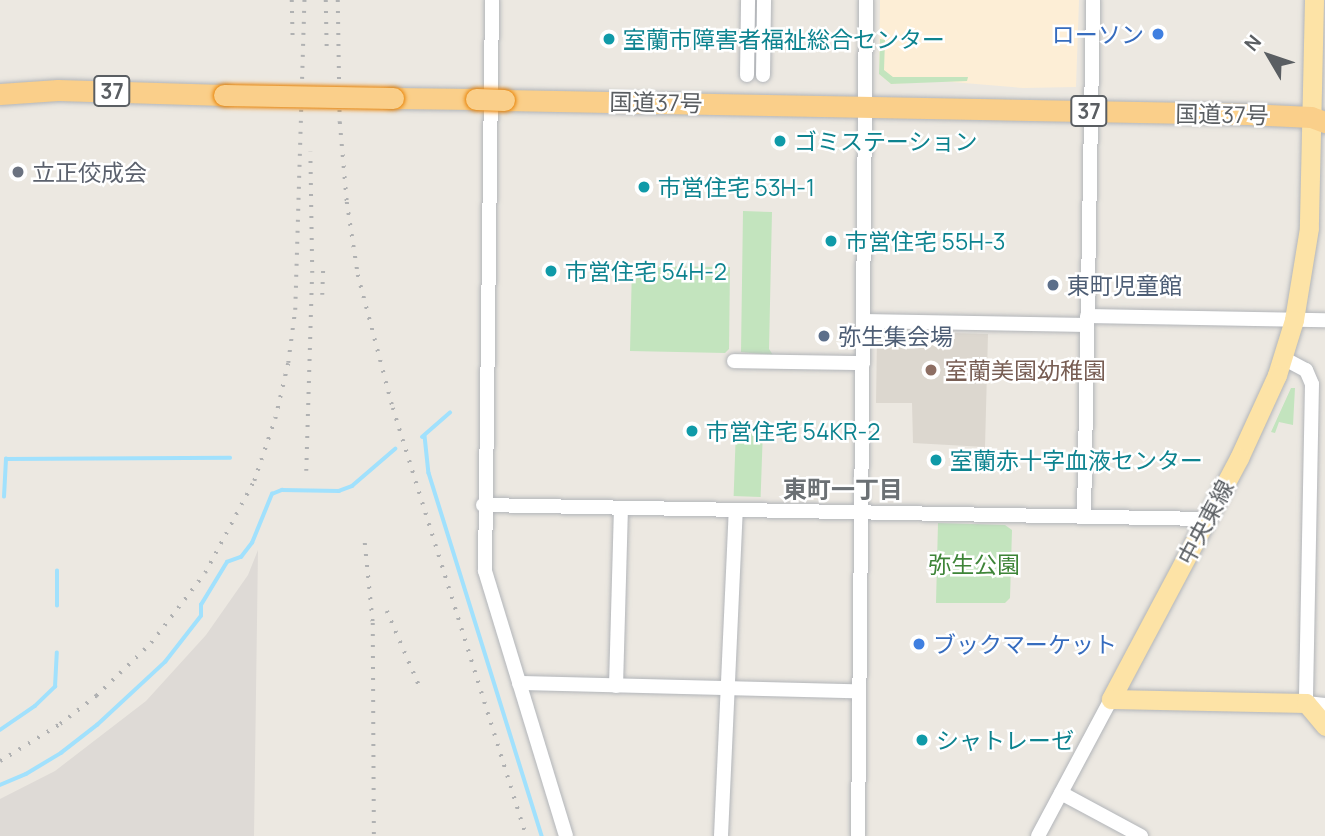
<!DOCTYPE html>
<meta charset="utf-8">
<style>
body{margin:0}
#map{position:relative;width:1325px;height:836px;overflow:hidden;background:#ece8e1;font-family:Manrope,"Noto Sans JP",sans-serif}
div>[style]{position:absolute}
.commercial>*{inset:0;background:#fdeed6}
.industrial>*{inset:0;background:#dedad6}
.education>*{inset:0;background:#dcd7cf}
.green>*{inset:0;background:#c3e4be;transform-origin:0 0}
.stream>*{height:3.5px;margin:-1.75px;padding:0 1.75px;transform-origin:1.75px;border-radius:1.75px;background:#a1e1fd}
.roads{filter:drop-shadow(0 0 2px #b2b5b9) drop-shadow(0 0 2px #b2b5b9)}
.minor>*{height:14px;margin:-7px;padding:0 7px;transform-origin:7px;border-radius:7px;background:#fff}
.major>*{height:19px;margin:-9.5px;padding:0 9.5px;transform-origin:9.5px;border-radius:9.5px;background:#fde3a6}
.highway>*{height:21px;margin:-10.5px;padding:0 10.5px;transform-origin:10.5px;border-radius:10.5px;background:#facf8a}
.rail>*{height:3.5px;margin-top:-1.75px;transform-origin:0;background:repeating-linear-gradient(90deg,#b0b1b2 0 2px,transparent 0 11px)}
.bridges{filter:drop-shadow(0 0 2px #e88306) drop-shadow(0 0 2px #e88306)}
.highway-bridge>*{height:21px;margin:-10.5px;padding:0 10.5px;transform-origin:10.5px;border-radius:10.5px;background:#facf8a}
.dots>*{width:19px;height:19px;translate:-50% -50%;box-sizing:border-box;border:4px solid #fff;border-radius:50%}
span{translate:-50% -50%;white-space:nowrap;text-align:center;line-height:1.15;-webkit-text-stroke:5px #fff;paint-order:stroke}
.shield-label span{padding:2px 5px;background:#fff;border:2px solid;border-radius:5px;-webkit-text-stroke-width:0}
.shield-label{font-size:21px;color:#5a5e62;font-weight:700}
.shop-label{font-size:23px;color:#366cbe}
.right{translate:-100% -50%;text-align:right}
.left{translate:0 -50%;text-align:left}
.culture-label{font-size:23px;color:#0d838f}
.street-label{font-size:23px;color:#5a5e62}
.worship-label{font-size:23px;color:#5b616d}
.service-label{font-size:23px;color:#4e5e75}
.education-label{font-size:23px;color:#785e54}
.park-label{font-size:23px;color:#3d8437}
.neighbourhood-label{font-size:24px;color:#6b7074;font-weight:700}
.north{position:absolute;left:1234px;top:21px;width:70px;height:70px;-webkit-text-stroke:5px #fff;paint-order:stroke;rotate:309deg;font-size:19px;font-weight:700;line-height:28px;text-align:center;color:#5a5e62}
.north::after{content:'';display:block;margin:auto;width:24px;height:32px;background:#5a5e62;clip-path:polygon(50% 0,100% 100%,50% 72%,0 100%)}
</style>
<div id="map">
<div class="commercial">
<i style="clip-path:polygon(880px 0,1079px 0,1076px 87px,1023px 88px,940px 81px,891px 84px,879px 74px)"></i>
</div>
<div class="industrial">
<i style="clip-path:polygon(258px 550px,254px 836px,0 836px,0 799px,55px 771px,146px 701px,206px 635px,248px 575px)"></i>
</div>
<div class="education">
<i style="clip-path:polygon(882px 331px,988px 334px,985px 447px,913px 443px,912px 403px,876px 403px,877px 337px)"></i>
</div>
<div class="green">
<i style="clip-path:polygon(880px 39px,885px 40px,884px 70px,893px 77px,968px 77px,967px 81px,891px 84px,879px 74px)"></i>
<i style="clip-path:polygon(743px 211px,772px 212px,769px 349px,773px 355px,741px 352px)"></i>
<i style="clip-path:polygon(632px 266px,730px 267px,729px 349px,725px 353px,630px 351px)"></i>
<i style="clip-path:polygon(1291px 388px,1295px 388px,1293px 425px,1279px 422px,1275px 433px,1271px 432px)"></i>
<i style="left:736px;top:428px;width:27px;height:68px;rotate:2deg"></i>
<i style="clip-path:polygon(938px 523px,1005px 525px,1012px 530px,1010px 598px,1005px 603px,936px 603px)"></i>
</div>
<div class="stream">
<i style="left:425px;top:436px;width:37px;rotate:84deg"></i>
<i style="left:429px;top:473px;width:380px;rotate:72.7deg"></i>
<i style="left:422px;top:437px;width:37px;rotate:-41deg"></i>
<i style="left:4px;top:497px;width:38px;rotate:-87deg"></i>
<i style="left:6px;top:459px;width:224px;rotate:-0.3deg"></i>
<i style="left:57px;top:606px;width:35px;rotate:-90deg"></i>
<i style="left:0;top:730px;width:42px;rotate:-34.4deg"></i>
<i style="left:35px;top:706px;width:28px;rotate:-44deg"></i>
<i style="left:55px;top:687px;width:34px;rotate:-87deg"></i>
<i style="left:0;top:785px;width:28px;rotate:-23deg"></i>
<i style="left:26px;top:774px;width:41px;rotate:-31deg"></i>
<i style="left:61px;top:753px;width:46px;rotate:-37.9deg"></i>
<i style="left:97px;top:725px;width:93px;rotate:-42.8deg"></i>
<i style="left:165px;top:662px;width:58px;rotate:-52deg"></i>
<i style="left:201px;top:616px;width:11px;rotate:-90deg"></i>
<i style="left:201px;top:605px;width:50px;rotate:-58.8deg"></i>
<i style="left:227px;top:562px;width:15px;rotate:-20deg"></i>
<i style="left:241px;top:557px;width:18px;rotate:-52deg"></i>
<i style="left:252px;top:543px;width:53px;rotate:-67.8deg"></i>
<i style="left:272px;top:494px;width:11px;rotate:-22deg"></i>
<i style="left:282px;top:490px;width:57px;rotate:1deg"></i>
<i style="left:339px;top:491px;width:14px;rotate:-21deg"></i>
<i style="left:352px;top:486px;width:57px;rotate:-40.7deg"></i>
</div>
<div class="roads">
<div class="minor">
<i style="left:492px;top:0;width:571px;rotate:90.7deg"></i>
<i style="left:485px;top:571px;width:277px;rotate:73deg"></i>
<i style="left:747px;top:75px;width:75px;rotate:-89.2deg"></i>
<i style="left:763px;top:75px;width:75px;rotate:-89.2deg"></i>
<i style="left:1087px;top:316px;width:238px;rotate:1deg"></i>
<i style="left:863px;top:321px;width:224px;rotate:1deg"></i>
<i style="left:1283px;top:358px;width:26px;rotate:28deg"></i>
<i style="left:1306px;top:370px;width:15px;rotate:67deg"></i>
<i style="left:1312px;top:384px;width:319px;rotate:91.1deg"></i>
<i style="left:1306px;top:703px;width:19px;rotate:6deg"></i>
<i style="left:734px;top:361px;width:129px;rotate:0.9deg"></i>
<i style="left:483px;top:505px;width:723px;rotate:1.11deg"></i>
<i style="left:1084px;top:517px;width:517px;rotate:-89deg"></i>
<i style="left:519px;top:683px;width:338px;rotate:1.4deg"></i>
<i style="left:616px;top:686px;width:178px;rotate:-88.4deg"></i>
<i style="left:1061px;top:793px;width:91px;rotate:28.3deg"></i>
<i style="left:721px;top:836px;width:325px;rotate:-87.4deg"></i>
<i style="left:858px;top:836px;width:836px;rotate:-89.45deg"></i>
<i style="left:1038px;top:836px;width:155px;rotate:-61.9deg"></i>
</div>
<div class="major">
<i style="left:1314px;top:0;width:228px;rotate:91.3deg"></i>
<i style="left:1309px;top:228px;width:93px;rotate:99.3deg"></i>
<i style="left:1294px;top:320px;width:58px;rotate:107.2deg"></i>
<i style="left:1277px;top:375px;width:91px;rotate:114.6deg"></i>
<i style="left:1239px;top:458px;width:273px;rotate:118deg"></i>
<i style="left:1111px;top:699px;width:195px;rotate:1.2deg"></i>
<i style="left:1306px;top:703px;width:30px;rotate:50deg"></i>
</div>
<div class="highway">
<i style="left:0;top:94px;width:58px;rotate:-3.9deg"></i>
<i style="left:58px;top:90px;width:166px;rotate:1.7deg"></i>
<i style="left:393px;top:98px;width:83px;rotate:0.7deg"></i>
<i style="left:504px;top:100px;width:743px;rotate:1.08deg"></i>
<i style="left:1247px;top:114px;width:64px;rotate:2.7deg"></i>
<i style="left:1311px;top:117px;width:15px;rotate:20deg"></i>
</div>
</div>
<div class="rail">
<i style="left:292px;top:0;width:44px;rotate:88.7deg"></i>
<i style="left:326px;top:0;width:50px;rotate:88.9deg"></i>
<i style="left:338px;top:0;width:122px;rotate:89.1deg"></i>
<i style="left:340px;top:122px;width:80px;rotate:85deg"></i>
<i style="left:347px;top:202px;width:74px;rotate:81.4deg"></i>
<i style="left:358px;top:275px;width:138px;rotate:75.3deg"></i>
<i style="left:393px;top:408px;width:448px;rotate:72.7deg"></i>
<i style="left:322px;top:295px;width:28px;rotate:-88deg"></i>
<i style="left:306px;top:471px;width:198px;rotate:-88.3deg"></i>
<i style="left:312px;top:273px;width:121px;rotate:-90.9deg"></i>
<i style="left:365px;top:543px;width:80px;rotate:84.3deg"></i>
<i style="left:373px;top:623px;width:213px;rotate:89.7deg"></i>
<i style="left:387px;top:611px;width:86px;rotate:66.7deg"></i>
<i style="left:0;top:761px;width:70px;rotate:-31.7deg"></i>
<i style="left:60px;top:724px;width:46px;rotate:-37.9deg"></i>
<i style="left:96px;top:696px;width:76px;rotate:-43.9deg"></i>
<i style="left:151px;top:643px;width:88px;rotate:-52.4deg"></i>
<i style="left:205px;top:573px;width:104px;rotate:-62deg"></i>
<i style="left:254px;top:481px;width:65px;rotate:-71.3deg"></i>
<i style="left:275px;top:419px;width:57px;rotate:-76.9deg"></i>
<i style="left:288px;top:363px;width:53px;rotate:-82.5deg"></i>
<i style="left:295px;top:310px;width:310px;rotate:-88.3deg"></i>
</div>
<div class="bridges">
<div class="highway-bridge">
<i style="left:224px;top:95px;width:169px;rotate:1deg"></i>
<i style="left:476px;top:99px;width:28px;rotate:2deg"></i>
</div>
</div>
<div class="dots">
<i style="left:1158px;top:34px;background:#3f7fe0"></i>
<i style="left:609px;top:39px;background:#0f9aa8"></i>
<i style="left:780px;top:141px;background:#0f9aa8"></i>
<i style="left:18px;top:172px;background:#6b7280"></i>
<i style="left:644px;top:187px;background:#0f9aa8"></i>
<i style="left:831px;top:241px;background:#0f9aa8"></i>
<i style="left:551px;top:271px;background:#0f9aa8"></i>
<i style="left:1053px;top:285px;background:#5c6f8a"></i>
<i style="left:824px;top:336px;background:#5c6f8a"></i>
<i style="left:931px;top:370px;background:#8d6e63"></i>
<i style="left:692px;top:431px;background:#0f9aa8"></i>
<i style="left:936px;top:460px;background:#0f9aa8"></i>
<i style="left:919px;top:644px;background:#3f7fe0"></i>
<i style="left:922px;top:740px;background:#0f9aa8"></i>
</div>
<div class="shield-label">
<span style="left:112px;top:91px">37</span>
<span style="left:1089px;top:111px">37</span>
</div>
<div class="shop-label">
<span class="right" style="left:1144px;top:34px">ローソン</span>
<span class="left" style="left:933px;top:644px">ブックマーケット</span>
</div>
<div class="culture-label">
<span class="left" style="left:623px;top:39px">室蘭市障害者福祉総合センター</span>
<span class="left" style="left:794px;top:141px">ゴミステーション</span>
<span class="left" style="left:658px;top:187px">市営住宅 53H-1</span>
<span class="left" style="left:845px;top:241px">市営住宅 55H-3</span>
<span class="left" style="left:565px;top:271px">市営住宅 54H-2</span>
<span class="left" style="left:706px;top:431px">市営住宅 54KR-2</span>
<span class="left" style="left:950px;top:460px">室蘭赤十字血液センター</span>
<span class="left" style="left:936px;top:740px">シャトレーゼ</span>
</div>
<div class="street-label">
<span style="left:656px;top:102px;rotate:1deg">国道37号</span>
<span style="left:1222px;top:114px;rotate:1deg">国道37号</span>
<span style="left:1205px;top:522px;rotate:-62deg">中央東線</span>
</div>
<div class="worship-label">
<span class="left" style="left:32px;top:172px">立正佼成会</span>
</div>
<div class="service-label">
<span class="left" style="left:1067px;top:285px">東町児童館</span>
<span class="left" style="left:838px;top:336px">弥生集会場</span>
</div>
<div class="education-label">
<span class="left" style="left:945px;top:370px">室蘭美園幼稚園</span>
</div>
<div class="park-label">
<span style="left:974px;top:564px">弥生公園</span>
</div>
<div class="neighbourhood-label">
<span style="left:843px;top:489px">東町一丁目</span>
</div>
<div class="north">N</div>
</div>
